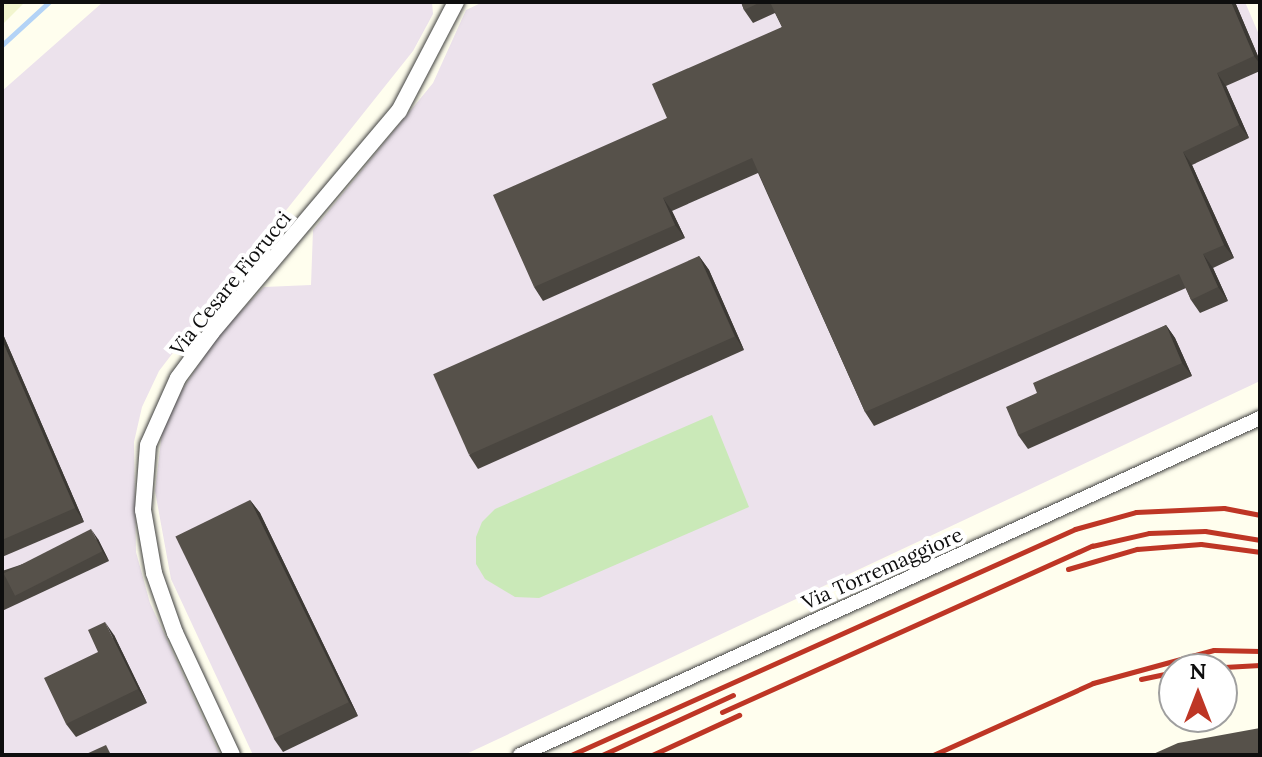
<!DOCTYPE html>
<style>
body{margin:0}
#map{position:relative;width:1262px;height:757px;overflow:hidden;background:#fffeee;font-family:Lora,serif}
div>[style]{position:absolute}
.industrial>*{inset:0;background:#ece2ec}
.farmland>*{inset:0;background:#f2f5ce}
.green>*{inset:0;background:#cae9b8}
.stream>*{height:5px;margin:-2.5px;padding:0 2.5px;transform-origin:2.5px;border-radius:2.5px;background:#b3d3f6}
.roads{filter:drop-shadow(0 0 2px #414141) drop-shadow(0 0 2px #414141)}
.minor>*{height:14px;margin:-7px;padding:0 7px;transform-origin:7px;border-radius:7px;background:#fff}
.tertiary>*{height:16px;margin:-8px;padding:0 8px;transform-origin:8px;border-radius:8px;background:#fff}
.rail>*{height:5px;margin:-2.5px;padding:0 2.5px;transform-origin:2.5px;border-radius:2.5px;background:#be3625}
.wall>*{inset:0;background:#4a4640}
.shaded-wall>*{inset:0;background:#3c3934}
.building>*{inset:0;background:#56514a;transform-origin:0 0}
span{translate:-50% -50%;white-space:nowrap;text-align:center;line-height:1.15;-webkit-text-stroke:8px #fff;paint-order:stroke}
.street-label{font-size:20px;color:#0e0e0e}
.frame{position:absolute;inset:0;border:4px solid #0e0e0e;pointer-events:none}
.north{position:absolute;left:1158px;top:653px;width:80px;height:80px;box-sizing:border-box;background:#fff;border:2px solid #9f9f9f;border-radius:50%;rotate:0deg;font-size:22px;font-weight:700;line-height:32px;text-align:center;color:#0e0e0e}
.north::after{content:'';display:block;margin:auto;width:28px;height:36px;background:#be3625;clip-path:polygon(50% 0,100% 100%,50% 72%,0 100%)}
</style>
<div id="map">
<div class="industrial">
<i style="clip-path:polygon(103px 2px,432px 2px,433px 14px,413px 51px,185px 337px,159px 371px,142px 407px,134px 442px,136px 552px,150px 603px,220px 755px,2px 755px,2px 91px)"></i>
<i style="clip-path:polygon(483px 2px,1245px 2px,1260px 37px,1260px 381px,464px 755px,253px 755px,171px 579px,155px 491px,162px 432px,182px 390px,219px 334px,264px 287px,311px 285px,313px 230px,433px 83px,466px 10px)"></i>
</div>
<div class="farmland">
<i style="clip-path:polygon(2px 2px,25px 2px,2px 25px)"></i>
</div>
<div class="green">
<i style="clip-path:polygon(712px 415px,749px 507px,539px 598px,515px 597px,485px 579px,476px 564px,476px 537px,482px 522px,495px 509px)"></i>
</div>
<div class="stream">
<i style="left:2px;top:45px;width:64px;rotate:-42.5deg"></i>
</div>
<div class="roads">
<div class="minor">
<i style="left:520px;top:755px;width:813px;rotate:-24.48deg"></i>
</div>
<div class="tertiary">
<i style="left:232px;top:755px;width:135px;rotate:-115deg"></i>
<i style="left:175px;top:633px;width:64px;rotate:-109.3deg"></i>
<i style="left:154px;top:573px;width:64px;rotate:-99.9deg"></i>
<i style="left:143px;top:510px;width:65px;rotate:-85.6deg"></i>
<i style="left:148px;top:445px;width:73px;rotate:-65.9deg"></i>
<i style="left:178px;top:378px;width:57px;rotate:-53.5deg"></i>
<i style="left:212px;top:332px;width:289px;rotate:-49.8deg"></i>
<i style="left:399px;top:111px;width:123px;rotate:-62.4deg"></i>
</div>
</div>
<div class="rail">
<i style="left:1068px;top:569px;width:72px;rotate:-16.2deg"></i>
<i style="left:1137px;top:549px;width:64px;rotate:-4.5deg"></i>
<i style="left:1201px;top:544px;width:60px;rotate:7.7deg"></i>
<i style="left:1188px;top:669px;width:72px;rotate:-3.2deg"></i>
<i style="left:1141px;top:679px;width:34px;rotate:-12deg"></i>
<i style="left:722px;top:712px;width:406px;rotate:-24.2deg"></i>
<i style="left:1092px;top:546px;width:58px;rotate:-12.8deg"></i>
<i style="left:1149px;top:533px;width:56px;rotate:-2deg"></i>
<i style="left:1205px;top:531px;width:56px;rotate:9.3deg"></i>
<i style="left:571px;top:755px;width:552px;rotate:-24.15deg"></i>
<i style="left:1075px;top:529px;width:63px;rotate:-15.6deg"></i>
<i style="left:1136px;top:512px;width:88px;rotate:-2.6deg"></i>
<i style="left:1224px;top:508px;width:37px;rotate:11deg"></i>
<i style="left:602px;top:755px;width:144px;rotate:-24.6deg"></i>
<i style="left:652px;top:755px;width:96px;rotate:-24.7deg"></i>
<i style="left:933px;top:755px;width:175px;rotate:-24.2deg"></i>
<i style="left:1093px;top:683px;width:125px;rotate:-15.3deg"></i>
<i style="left:1214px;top:650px;width:46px;rotate:1.2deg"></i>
</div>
<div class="wall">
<i style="clip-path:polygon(741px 2px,1235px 2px,1260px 61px,1260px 71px,1226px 86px,1249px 138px,1192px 165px,1234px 258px,1213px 268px,1228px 301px,1200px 313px,1191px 300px,1186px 288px,874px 426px,865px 412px,758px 173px,672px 211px,685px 238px,543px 301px,534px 287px,667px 118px,782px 27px,775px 13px,753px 23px,744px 10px)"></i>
<i style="clip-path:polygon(699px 256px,709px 270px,744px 350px,478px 469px,469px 455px)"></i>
<i style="clip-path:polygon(1166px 325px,1175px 338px,1192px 376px,1028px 449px,1018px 435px,1037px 393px)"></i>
<i style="clip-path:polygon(2px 332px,84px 522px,2px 557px)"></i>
<i style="clip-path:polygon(250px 500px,260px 513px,358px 716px,283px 752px,274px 739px)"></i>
<i style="clip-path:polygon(98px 539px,109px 561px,2px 611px,2px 571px)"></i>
<i style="clip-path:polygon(114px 635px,147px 703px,76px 737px,66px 724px)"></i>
</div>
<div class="shaded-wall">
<i style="clip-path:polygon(1231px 2px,1235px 2px,1260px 61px,1260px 64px,1254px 56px)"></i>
<i style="clip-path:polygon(1217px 73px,1226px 86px,1249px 138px,1239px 125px)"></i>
<i style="clip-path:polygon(1183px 152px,1192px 165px,1234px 258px,1224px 245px)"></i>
<i style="clip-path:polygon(663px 198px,672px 211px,685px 238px,675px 225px)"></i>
<i style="clip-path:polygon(1203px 254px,1213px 268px,1228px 301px,1218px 287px)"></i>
<i style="clip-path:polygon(699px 256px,709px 270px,744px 350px,735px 336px)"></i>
<i style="clip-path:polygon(1166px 325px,1175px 338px,1192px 376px,1182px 363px)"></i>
<i style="clip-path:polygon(2px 332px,84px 522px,75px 508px,2px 340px)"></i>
<i style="clip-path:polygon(250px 500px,260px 513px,358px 716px,349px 702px)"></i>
<i style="clip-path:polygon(91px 529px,98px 539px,109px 561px,102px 551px)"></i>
<i style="clip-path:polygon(105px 622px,114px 635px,147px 703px,138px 689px)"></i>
</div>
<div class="building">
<i style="clip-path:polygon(741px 2px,761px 2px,744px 10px)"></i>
<i style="clip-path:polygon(770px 2px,1231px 2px,1254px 56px,1217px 73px,1239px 125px,1183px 152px,1224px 245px,1203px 254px,1218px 287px,1191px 300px,1179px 274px,865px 412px,752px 158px,663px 198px,675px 225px,534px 287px,493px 195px,667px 118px,652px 84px,782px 27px)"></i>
<i style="left:699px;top:256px;width:88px;height:291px;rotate:66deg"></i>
<i style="clip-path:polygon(1166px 325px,1182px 363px,1018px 435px,1006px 407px,1037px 393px,1033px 383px)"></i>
<i style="clip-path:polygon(2px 340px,75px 508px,2px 540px)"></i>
<i style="left:250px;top:500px;width:225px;height:83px;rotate:64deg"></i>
<i style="left:91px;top:529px;width:25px;height:98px;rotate:63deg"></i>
<i style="clip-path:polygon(105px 622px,138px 689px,66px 724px,44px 678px,98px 652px,88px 630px)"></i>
<i style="clip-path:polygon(1260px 728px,1260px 755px,1151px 755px,1178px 743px)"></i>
<i style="clip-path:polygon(106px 745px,111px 755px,84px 755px)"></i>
</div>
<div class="street-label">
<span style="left:230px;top:283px;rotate:-51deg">Via Cesare Fiorucci</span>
<span style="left:882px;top:568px;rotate:-24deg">Via Torremaggiore</span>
</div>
<div class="frame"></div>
<div class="north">N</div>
</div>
